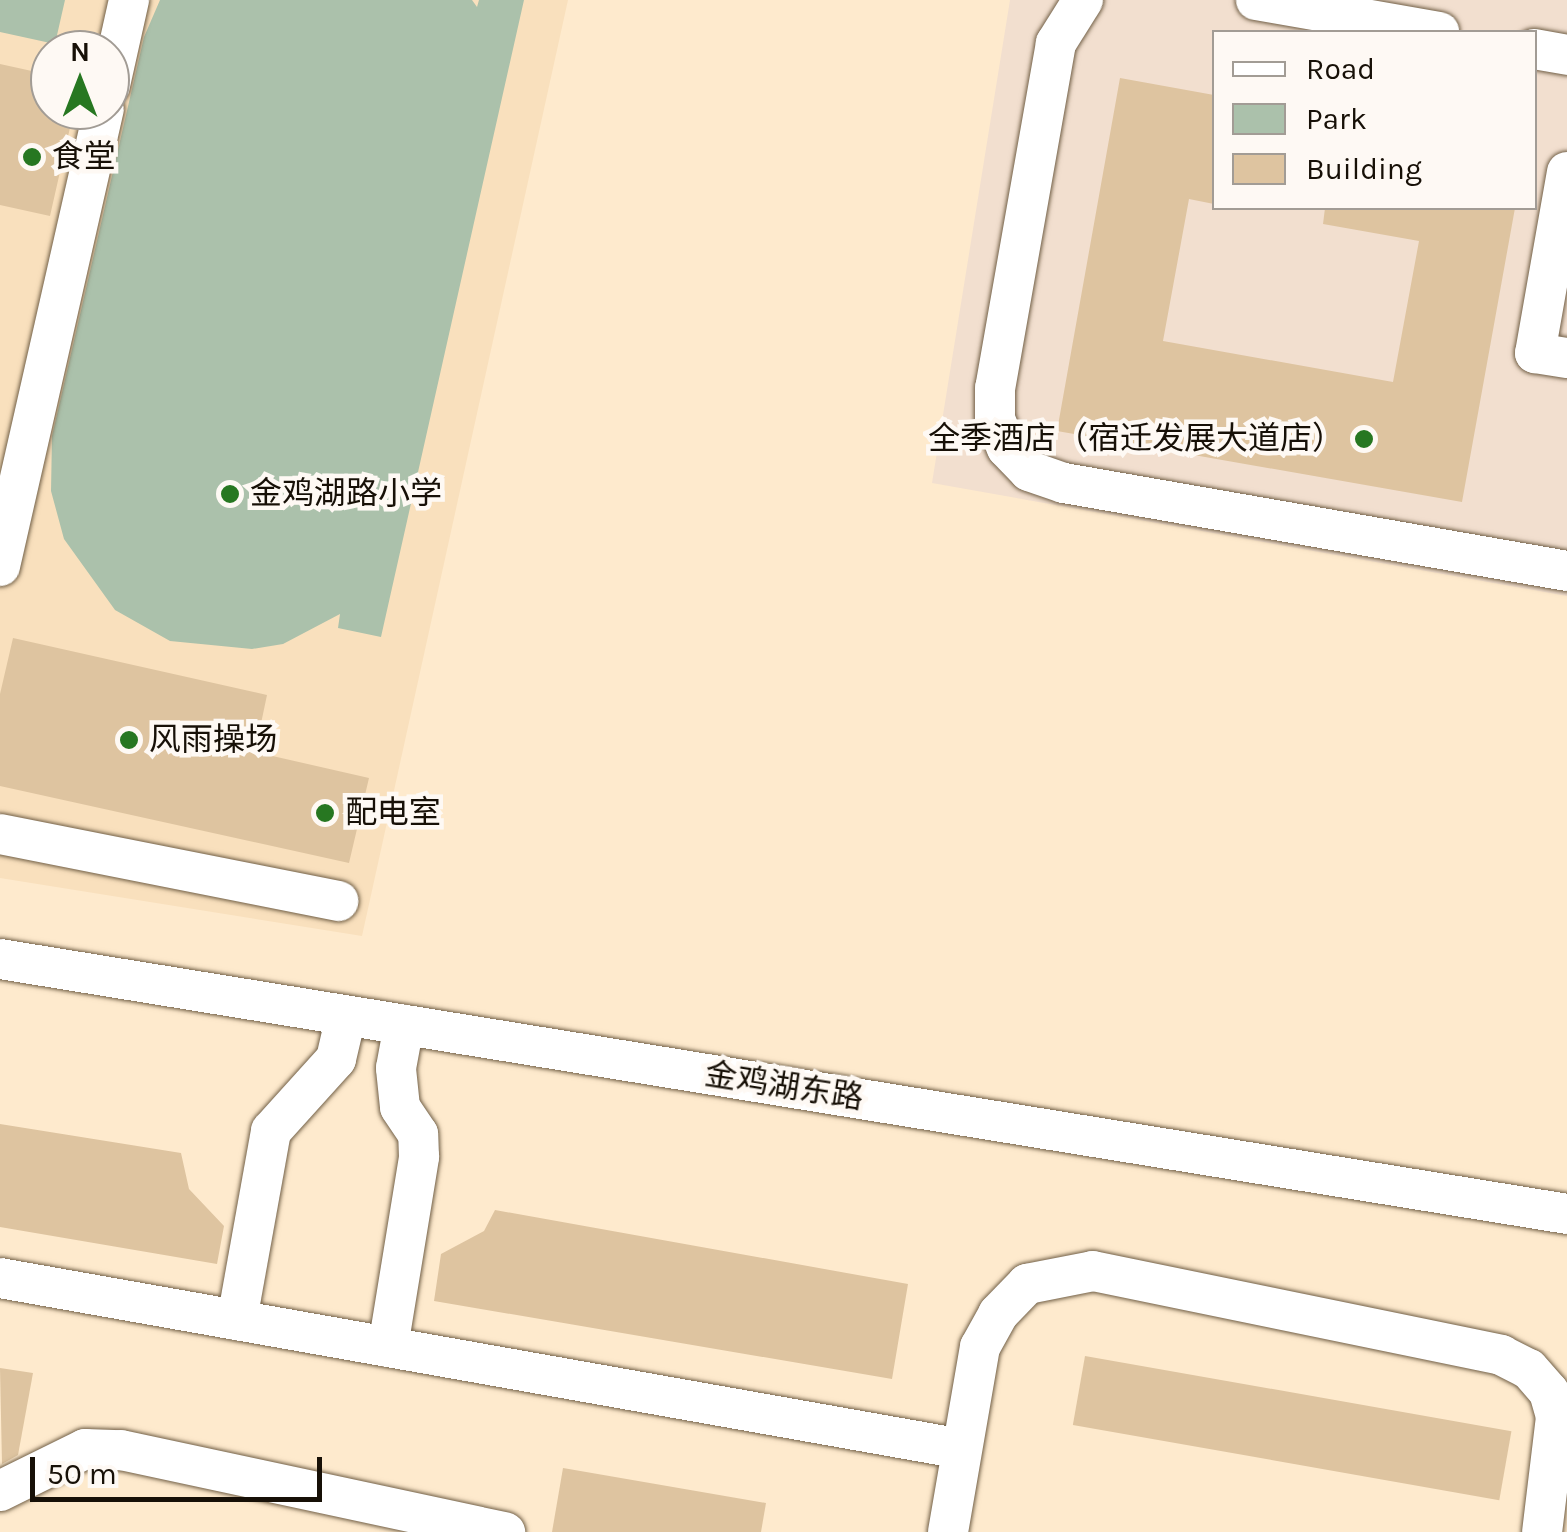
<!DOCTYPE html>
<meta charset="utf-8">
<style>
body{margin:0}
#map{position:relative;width:1567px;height:1532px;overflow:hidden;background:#feeacd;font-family:Karla,"Noto Sans SC",sans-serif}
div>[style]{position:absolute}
.commercial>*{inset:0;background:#f2dfcf}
.built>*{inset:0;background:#f9e0bd}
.green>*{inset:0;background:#abc1ab}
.building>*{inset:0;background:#dec4a0;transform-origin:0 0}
.roads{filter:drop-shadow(0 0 2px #715f46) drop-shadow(0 0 2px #715f46)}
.minor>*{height:40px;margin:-20px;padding:0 20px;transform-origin:20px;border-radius:20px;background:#fff}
.dots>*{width:28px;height:28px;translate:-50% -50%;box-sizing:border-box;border:5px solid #fef9f4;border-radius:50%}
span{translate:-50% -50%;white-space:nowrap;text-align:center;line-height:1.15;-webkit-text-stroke:9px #fef9f4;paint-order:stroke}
.poi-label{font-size:32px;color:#171007}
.left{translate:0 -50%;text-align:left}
.right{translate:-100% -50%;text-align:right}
.street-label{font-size:32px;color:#171007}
.legend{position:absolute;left:1212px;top:30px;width:325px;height:180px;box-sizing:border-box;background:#fef9f4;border:2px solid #a29c95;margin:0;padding:12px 18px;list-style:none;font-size:30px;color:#171007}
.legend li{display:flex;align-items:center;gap:20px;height:50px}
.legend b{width:50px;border:2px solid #a29c95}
.north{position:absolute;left:30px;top:30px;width:100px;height:100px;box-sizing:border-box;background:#fef9f4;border:2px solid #a29c95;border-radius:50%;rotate:0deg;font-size:28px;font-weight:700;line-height:40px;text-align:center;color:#171007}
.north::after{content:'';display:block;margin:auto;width:35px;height:45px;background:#277721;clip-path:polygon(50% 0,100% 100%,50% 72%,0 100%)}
.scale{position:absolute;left:30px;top:1457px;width:292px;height:45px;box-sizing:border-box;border:5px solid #171007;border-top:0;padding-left:12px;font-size:30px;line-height:35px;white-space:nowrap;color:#171007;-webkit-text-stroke:8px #fef9f4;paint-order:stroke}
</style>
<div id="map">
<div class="commercial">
<i style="clip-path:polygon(evenodd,1010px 0,1567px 0,1567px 596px,932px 483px,1010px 0,1214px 32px,1534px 32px,1534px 208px,1214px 208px,1214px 32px)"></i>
</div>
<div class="built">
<i style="clip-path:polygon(evenodd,0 0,568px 0,362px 936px,0 878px,0 0,50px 50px,110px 50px,110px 110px,50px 110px,50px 50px)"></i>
</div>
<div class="green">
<i style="clip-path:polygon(0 0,65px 0,55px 44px,0 32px)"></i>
<i style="clip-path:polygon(160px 0,472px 0,477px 7px,479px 0,524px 0,381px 637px,338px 628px,340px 614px,283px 644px,252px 649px,170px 641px,115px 610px,64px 539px,51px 491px,52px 436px,144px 37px)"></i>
</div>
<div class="building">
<i style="clip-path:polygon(0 64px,50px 75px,50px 110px,74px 110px,50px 216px,0 205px)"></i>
<i style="clip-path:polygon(1120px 78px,1214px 95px,1214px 204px,1189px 199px,1163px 341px,1393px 382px,1419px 241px,1323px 224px,1325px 208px,1515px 208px,1462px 502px,1057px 431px)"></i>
<i style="clip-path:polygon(13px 638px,267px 695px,255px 752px,369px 778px,349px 863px,0 786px,0 694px)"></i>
<i style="clip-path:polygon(0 1124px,181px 1153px,189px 1189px,224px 1226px,217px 1264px,0 1227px)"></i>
<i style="clip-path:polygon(495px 1210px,908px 1284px,892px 1379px,434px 1301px,441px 1254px,484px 1231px)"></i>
<i style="left:1085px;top:1356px;width:433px;height:70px;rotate:10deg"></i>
<i style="clip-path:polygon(0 1368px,33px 1373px,18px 1455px,2px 1464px)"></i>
<i style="clip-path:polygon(563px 1468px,766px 1503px,761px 1532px,552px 1532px)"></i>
</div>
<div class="roads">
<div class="minor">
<i style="left:1083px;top:0;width:51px;rotate:122.1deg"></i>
<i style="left:1056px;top:43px;width:350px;rotate:100deg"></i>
<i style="left:995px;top:388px;width:31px;rotate:90deg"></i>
<i style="left:995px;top:419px;width:31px;rotate:68deg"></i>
<i style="left:1007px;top:448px;width:32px;rotate:46deg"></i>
<i style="left:1029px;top:471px;width:37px;rotate:19deg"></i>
<i style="left:1064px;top:483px;width:511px;rotate:9.92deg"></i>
<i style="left:1256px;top:0;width:186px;rotate:9.9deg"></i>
<i style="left:1534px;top:49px;width:34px;rotate:10deg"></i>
<i style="left:110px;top:85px;width:87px;rotate:-77.4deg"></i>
<i style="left:1567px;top:172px;width:184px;rotate:100deg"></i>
<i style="left:1535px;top:353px;width:32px;rotate:9deg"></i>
<i style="left:0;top:566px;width:468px;rotate:-77.2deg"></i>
<i style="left:0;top:834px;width:345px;rotate:11.2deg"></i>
<i style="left:0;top:959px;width:1588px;rotate:9.24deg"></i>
<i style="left:0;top:1278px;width:977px;rotate:10.08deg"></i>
<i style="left:237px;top:1320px;width:192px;rotate:-79.8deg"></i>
<i style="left:271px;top:1131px;width:97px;rotate:-47.9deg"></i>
<i style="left:336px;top:1059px;width:44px;rotate:-76.9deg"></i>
<i style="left:388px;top:1347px;width:193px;rotate:-80.7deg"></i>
<i style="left:419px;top:1157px;width:23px;rotate:-92deg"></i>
<i style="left:418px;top:1134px;width:32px;rotate:-124deg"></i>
<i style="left:400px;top:1107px;width:39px;rotate:-96deg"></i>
<i style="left:396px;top:1068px;width:44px;rotate:-79.5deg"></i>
<i style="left:0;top:1491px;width:95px;rotate:-26.3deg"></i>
<i style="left:85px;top:1449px;width:36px;rotate:2deg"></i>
<i style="left:121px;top:1450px;width:393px;rotate:12.1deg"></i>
<i style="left:948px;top:1532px;width:188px;rotate:-80.2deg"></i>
<i style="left:980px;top:1347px;width:38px;rotate:-61deg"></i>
<i style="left:998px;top:1314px;width:42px;rotate:-46deg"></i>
<i style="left:1027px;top:1284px;width:67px;rotate:-11.1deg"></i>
<i style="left:1093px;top:1271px;width:417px;rotate:11.6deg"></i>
<i style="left:1501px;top:1355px;width:31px;rotate:27deg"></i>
<i style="left:1529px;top:1369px;width:30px;rotate:49deg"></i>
<i style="left:1549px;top:1392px;width:26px;rotate:74deg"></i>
<i style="left:1556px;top:1417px;width:116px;rotate:96.9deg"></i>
</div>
</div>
<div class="dots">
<i style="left:32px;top:157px;background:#277721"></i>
<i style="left:1364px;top:439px;background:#277721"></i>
<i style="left:230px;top:494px;background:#277721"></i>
<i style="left:129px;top:740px;background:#277721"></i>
<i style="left:325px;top:813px;background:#277721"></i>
</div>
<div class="poi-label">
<span class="left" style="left:52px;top:157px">食堂</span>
<span class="right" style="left:1344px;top:439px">全季酒店（宿迁发展大道店）</span>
<span class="left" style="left:250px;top:494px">金鸡湖路小学</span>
<span class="left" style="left:149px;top:740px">风雨操场</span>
<span class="left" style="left:345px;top:813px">配电室</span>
</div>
<div class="street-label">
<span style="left:784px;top:1087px;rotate:9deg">金鸡湖东路</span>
</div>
<ul class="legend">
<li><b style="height:12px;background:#fff"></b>Road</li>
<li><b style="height:28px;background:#abc1ab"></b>Park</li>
<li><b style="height:28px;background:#dec4a0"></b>Building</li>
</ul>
<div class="north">N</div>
<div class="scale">50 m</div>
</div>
